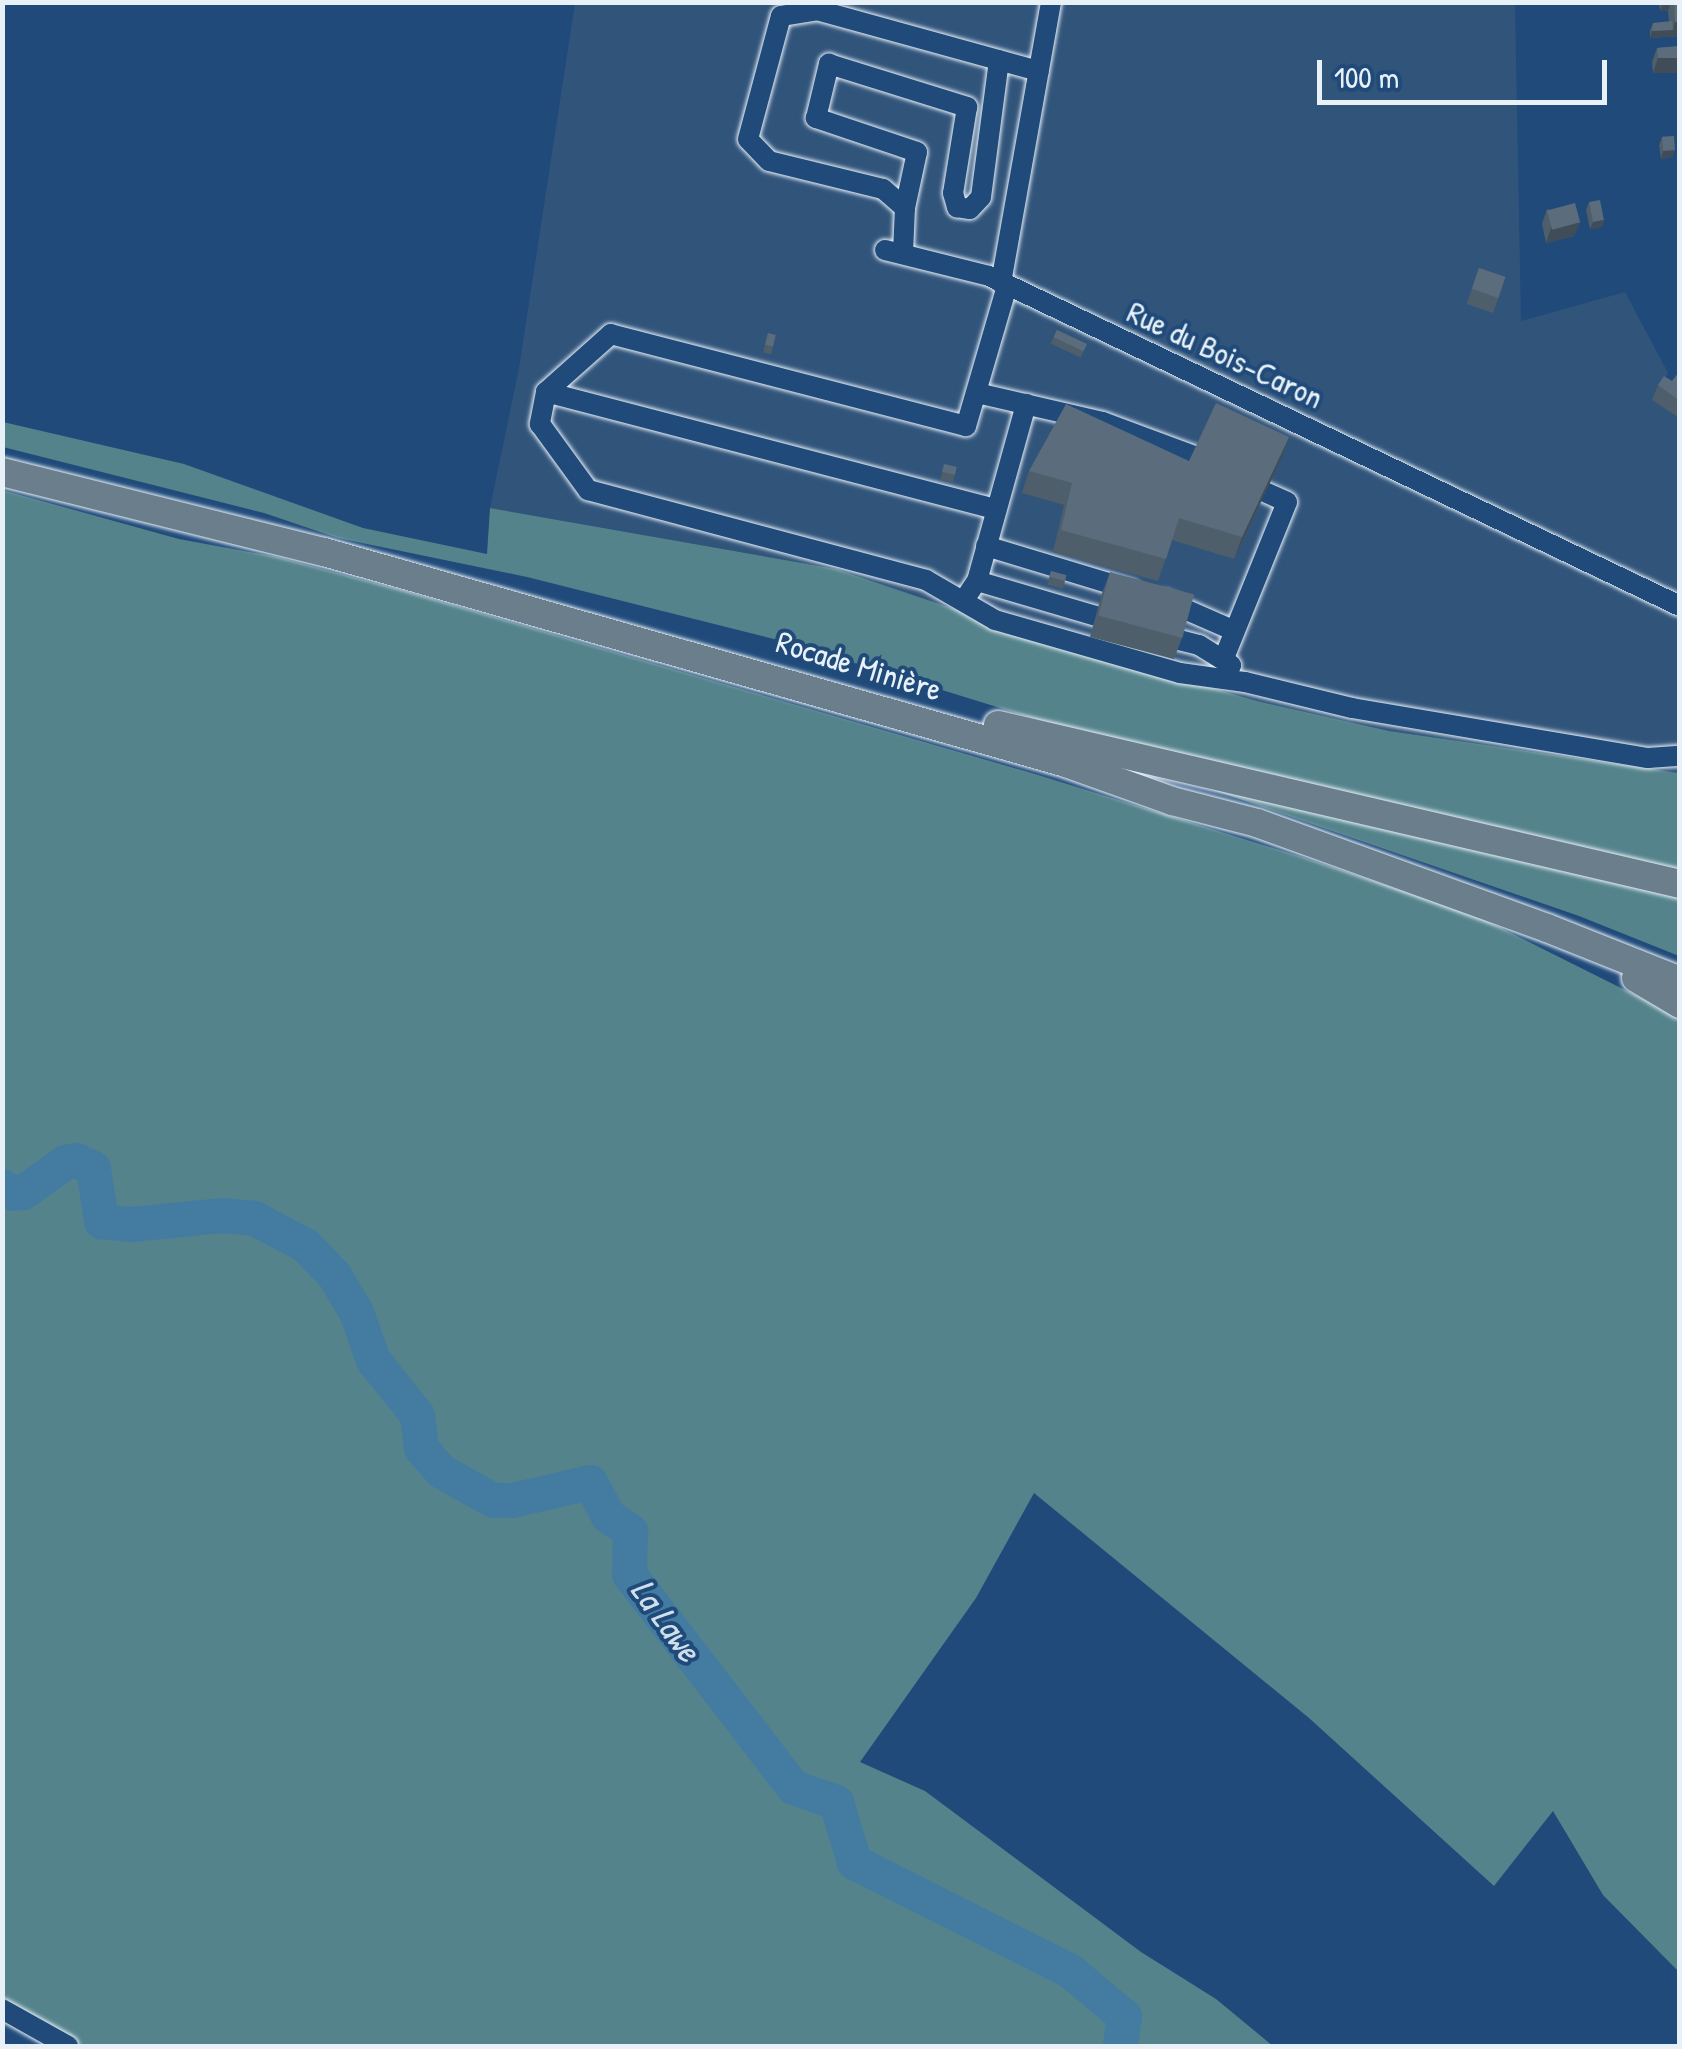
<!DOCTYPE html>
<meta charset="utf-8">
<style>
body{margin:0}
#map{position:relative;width:1682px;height:2049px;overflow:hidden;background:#1f4a7a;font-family:"Patrick Hand",sans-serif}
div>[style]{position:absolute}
.built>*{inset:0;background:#31547b}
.green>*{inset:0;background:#54838c}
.river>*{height:35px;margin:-17.5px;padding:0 17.5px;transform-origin:17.5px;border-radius:17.5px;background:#447ca1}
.roads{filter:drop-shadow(0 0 2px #e8f1f8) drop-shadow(0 0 2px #e8f1f8)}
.minor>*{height:20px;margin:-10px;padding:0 10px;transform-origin:10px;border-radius:10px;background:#1f4a7a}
.highway>*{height:28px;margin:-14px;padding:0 14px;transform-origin:14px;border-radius:14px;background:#6b7e8b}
.wall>*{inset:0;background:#4e5e6b;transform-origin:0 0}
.shaded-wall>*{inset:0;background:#404c57}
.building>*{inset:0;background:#5b6d7c;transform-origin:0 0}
span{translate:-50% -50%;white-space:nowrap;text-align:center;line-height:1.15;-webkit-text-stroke:8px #1f4a7a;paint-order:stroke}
.street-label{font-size:32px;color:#e8f1f8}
.water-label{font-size:35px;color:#cfdfeb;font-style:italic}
.frame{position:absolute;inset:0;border:5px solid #e8f1f8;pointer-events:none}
.scale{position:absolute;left:1317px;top:60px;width:290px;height:45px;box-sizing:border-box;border:5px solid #e8f1f8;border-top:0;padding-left:12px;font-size:30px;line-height:35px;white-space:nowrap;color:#e8f1f8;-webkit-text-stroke:8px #1f4a7a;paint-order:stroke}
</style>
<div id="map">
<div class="built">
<i style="clip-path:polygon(575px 3px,1515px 3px,1521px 321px,1625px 292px,1668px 373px,1653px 400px,1679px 419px,1679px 773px,1389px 731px,1257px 701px,1049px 641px,836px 569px,490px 508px,519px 368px)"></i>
</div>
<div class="green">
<i style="clip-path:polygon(3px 422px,184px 464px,363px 528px,487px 554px,490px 508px,836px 569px,1049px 641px,1257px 701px,1389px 731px,1679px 773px,1679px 956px,1579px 916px,1158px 771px,1049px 723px,790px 643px,527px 577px,338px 538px,264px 513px,3px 447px)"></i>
<i style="clip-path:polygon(2px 490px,179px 539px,277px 557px,397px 589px,1038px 775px,1305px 858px,1477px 916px,1679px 1017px,1679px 1972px,1603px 1895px,1553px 1811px,1494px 1886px,1309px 1718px,1034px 1493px,976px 1598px,860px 1762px,925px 1791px,1141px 1952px,1216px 1999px,1273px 2046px,68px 2046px,3px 2009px)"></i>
</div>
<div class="river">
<i style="left:2px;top:1186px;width:13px;rotate:32deg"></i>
<i style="left:13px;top:1193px;width:10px;rotate:-6deg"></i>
<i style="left:23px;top:1192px;width:52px;rotate:-35.5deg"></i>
<i style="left:65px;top:1162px;width:11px;rotate:-10deg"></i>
<i style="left:76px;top:1160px;width:19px;rotate:25deg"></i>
<i style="left:93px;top:1168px;width:54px;rotate:81.4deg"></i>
<i style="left:101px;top:1221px;width:30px;rotate:6deg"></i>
<i style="left:131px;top:1224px;width:90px;rotate:-5.7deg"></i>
<i style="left:221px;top:1215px;width:33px;rotate:5deg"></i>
<i style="left:254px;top:1218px;width:58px;rotate:27.9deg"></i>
<i style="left:305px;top:1245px;width:42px;rotate:46deg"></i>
<i style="left:334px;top:1275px;width:43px;rotate:59.3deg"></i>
<i style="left:356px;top:1312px;width:51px;rotate:70.5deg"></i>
<i style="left:373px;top:1360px;width:70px;rotate:51.3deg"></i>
<i style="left:417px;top:1415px;width:33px;rotate:83deg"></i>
<i style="left:421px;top:1448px;width:30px;rotate:49deg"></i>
<i style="left:441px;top:1471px;width:60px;rotate:29.1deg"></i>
<i style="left:493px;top:1500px;width:19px"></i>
<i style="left:512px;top:1500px;width:80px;rotate:-13deg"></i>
<i style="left:590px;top:1482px;width:38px;rotate:62deg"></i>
<i style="left:608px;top:1516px;width:27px;rotate:34deg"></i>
<i style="left:630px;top:1531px;width:43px;rotate:91.3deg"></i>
<i style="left:629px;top:1574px;width:269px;rotate:52.4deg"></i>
<i style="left:793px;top:1787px;width:46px;rotate:19.2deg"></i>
<i style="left:836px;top:1802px;width:63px;rotate:73.3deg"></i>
<i style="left:854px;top:1862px;width:241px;rotate:26.7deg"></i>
<i style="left:1069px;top:1970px;width:72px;rotate:39.9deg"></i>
<i style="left:1124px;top:2016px;width:30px;rotate:98deg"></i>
</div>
<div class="roads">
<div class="minor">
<i style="left:905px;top:208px;width:57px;rotate:-77.9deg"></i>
<i style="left:917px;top:152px;width:107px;rotate:-161.4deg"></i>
<i style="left:816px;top:118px;width:56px;rotate:-76.5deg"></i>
<i style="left:829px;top:64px;width:145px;rotate:17.3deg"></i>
<i style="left:967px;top:107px;width:87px;rotate:99.2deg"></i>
<i style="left:953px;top:193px;width:15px;rotate:74deg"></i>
<i style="left:957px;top:207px;width:13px;rotate:9deg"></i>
<i style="left:970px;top:209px;width:16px;rotate:-47deg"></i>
<i style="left:981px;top:197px;width:138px;rotate:-82.5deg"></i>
<i style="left:885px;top:250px;width:107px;rotate:14deg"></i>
<i style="left:989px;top:276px;width:766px;rotate:25.53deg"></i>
<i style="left:903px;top:253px;width:45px;rotate:-87.5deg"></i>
<i style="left:905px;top:208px;width:29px;rotate:-139deg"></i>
<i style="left:883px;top:189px;width:117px;rotate:-166.2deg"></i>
<i style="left:769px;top:161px;width:30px;rotate:-134deg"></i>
<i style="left:748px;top:139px;width:127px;rotate:-75deg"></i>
<i style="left:781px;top:16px;width:36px;rotate:-9deg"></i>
<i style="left:817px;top:10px;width:230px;rotate:15.4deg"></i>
<i style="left:1001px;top:283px;width:285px;rotate:-79.9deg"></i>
<i style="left:1007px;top:286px;width:146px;rotate:106.3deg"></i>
<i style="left:966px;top:426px;width:367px;rotate:-165.5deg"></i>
<i style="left:611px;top:334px;width:87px;rotate:138.3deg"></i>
<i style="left:546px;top:392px;width:33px;rotate:101deg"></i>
<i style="left:540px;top:424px;width:82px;rotate:54deg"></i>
<i style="left:588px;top:490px;width:350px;rotate:14.9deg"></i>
<i style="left:926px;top:580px;width:80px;rotate:30.1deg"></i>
<i style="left:995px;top:620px;width:192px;rotate:16deg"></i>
<i style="left:1180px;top:673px;width:66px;rotate:7.9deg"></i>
<i style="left:1245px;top:682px;width:110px;rotate:13.7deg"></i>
<i style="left:1352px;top:708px;width:300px;rotate:9.6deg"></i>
<i style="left:1648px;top:758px;width:32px;rotate:-4deg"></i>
<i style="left:546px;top:392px;width:465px;rotate:14.6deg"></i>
<i style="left:977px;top:393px;width:129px;rotate:13deg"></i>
<i style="left:1103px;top:422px;width:97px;rotate:20.5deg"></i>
<i style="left:986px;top:546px;width:152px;rotate:16.9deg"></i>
<i style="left:977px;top:581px;width:124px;rotate:16.4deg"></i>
<i style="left:964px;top:600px;width:23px;rotate:-56deg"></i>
<i style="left:977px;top:581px;width:184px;rotate:-74.5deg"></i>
<i style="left:1164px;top:600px;width:77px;rotate:23.6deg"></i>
<i style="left:1179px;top:640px;width:21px;rotate:14deg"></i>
<i style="left:1199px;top:645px;width:38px;rotate:32deg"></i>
<i style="left:1224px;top:658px;width:168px;rotate:-68deg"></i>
<i style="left:1287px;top:502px;width:24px;rotate:-156deg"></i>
<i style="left:2px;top:2009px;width:76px;rotate:29.3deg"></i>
</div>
<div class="highway">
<i style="left:2px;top:472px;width:332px;rotate:14deg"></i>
<i style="left:324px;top:552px;width:771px;rotate:15.87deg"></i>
<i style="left:1066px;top:763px;width:113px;rotate:19.7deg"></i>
<i style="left:1172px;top:801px;width:88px;rotate:14.5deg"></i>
<i style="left:1257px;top:823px;width:308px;rotate:19.9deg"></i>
<i style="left:1547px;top:928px;width:143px;rotate:21.7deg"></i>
<i style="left:998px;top:725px;width:700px;rotate:13.12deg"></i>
<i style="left:1636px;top:978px;width:51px;rotate:30.6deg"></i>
</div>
</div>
<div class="wall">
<i style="clip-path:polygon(1659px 2px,1680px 2px,1680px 36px,1650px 38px,1650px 30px,1653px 23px,1669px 22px,1668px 11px,1660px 11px)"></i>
<i style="clip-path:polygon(1680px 46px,1680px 73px,1653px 73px,1652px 62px,1657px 48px)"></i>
<i style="clip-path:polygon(1662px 137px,1675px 150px,1672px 157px,1661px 159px,1659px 145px)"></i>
<i style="clip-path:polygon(1589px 202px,1604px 220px,1602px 227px,1590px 229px,1586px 210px)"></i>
<i style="clip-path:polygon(1547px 209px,1580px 222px,1574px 236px,1546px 243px,1542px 224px)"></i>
<i style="left:1479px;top:268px;width:28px;height:38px;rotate:19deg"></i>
<i style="left:1057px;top:330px;width:33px;height:15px;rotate:25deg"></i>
<i style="left:768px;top:333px;width:8px;height:20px;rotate:14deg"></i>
<i style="clip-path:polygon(1680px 371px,1680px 419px,1652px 400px,1658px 385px,1672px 381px)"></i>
<i style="clip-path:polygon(1289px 437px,1281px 459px,1234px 559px,1172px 540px,1158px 581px,1053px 552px,1064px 505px,1022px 493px,1029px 471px,1189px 461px)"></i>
<i style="left:944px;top:464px;width:13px;height:16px;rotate:13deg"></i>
<i style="left:1051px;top:571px;width:16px;height:14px;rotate:15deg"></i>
<i style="clip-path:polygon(1110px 572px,1182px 638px,1174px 659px,1090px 637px,1102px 593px)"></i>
</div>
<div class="shaded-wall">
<i style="clip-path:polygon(1663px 2px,1671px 2px,1668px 11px,1660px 11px)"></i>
<i style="clip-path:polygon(1675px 22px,1680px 22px,1680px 36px,1650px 38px,1652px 31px,1673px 30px)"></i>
<i style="clip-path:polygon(1658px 58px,1680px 58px,1680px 73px,1653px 73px)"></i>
<i style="clip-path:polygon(1675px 150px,1672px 157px,1661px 159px,1663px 151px)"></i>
<i style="clip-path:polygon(1604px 220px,1602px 227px,1590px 229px,1593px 222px)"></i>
<i style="clip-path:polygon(1580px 222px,1574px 236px,1546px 243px,1551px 228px)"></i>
<i style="clip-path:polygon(1289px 437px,1281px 459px,1234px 559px,1242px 537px)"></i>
</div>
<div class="building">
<i style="clip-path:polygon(1674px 2px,1680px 2px,1680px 22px,1675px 22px)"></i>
<i style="clip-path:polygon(1672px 21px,1673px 30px,1652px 31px,1653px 23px)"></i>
<i style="clip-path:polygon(1680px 46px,1680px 58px,1658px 58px,1657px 48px)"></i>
<i style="left:1674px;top:136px;width:14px;height:12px;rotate:86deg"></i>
<i style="left:1600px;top:200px;width:20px;height:11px;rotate:79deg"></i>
<i style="left:1575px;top:203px;width:20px;height:29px;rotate:75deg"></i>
<i style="left:1479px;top:268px;width:28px;height:22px;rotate:19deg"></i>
<i style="left:1057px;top:330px;width:33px;height:8px;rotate:25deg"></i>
<i style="left:768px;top:333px;width:8px;height:12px;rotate:14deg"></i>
<i style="clip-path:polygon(1680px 371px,1680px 401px,1658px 385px,1664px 376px,1672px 381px)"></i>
<i style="clip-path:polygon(1216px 403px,1289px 437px,1242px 537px,1179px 518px,1166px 559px,1061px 530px,1072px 483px,1029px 471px,1066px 404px,1189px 461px)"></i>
<i style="left:944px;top:464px;width:13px;height:8px;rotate:13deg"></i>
<i style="left:1051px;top:571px;width:16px;height:6px;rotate:15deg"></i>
<i style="left:1110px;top:572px;width:87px;height:45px;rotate:15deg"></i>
</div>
<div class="street-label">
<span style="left:1225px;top:355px;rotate:25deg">Rue du Bois-Caron</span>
<span style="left:859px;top:666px;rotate:17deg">Rocade Minière</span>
</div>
<div class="water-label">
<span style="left:666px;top:1620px;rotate:54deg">La Lawe</span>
</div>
<div class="frame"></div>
<div class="scale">100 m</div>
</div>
